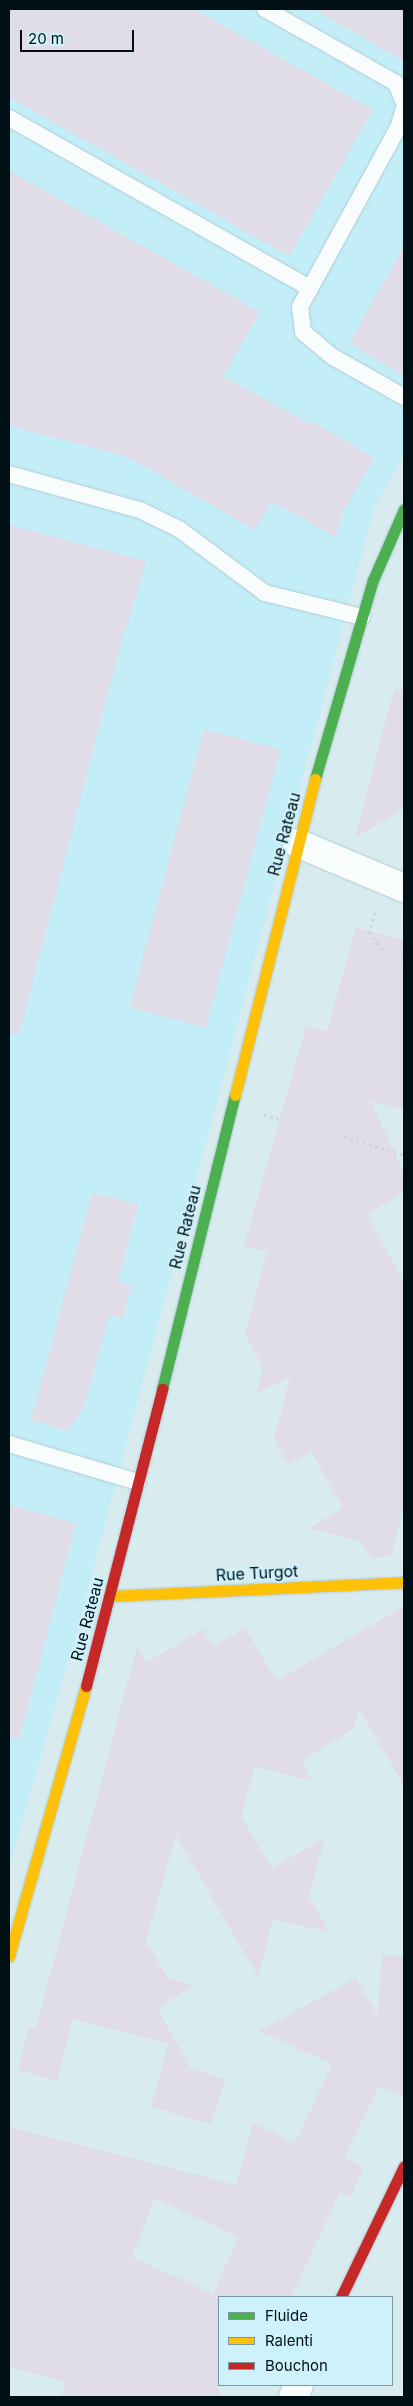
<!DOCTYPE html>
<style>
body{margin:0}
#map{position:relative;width:413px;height:2406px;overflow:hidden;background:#d8ecf0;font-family:Inter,sans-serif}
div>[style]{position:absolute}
.built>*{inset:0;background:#c3edf7}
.building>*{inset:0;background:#e1dde8;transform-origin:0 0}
.path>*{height:3px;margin-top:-1.5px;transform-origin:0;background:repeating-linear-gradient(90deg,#cfd4d6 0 2.5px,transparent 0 6.5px)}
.roads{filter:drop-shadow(0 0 1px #b0cbd2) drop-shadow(0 0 1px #b0cbd2)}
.lane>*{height:16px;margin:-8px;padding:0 8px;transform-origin:8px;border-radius:8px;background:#f9fcfd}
.street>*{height:28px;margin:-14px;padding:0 14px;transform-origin:14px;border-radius:14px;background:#f9fcfd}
.fast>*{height:11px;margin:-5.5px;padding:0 5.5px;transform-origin:5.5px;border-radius:5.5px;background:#4caf50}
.slow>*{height:11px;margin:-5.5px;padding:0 5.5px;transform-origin:5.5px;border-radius:5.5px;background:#ffc107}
.jam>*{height:11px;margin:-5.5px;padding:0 5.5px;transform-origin:5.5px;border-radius:5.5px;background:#c62828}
span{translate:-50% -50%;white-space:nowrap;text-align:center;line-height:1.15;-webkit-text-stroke:4px #cef2fb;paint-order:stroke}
.street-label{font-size:16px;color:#001015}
.frame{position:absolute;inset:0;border:10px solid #001015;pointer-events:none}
.legend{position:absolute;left:218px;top:2296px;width:175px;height:90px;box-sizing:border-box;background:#cef2fb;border:1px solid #7c989f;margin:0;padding:6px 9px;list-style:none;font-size:15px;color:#001015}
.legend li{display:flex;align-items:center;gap:10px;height:25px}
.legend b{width:25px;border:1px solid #7c989f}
.scale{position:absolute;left:20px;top:30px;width:114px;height:22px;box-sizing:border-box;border:2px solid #001015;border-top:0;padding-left:6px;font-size:15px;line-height:18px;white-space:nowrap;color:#001015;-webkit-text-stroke:4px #cef2fb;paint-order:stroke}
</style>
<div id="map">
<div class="built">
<i style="clip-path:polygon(9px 9px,404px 9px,404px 455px,375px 505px,79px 1623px,9px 1869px)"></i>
</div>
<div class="building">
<i style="clip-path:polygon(9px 9px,194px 9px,373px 110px,289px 256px,9px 97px)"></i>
<i style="clip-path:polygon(314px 9px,404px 9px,404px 61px)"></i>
<i style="clip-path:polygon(9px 171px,260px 312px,223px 376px,308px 423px,310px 420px,374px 458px,342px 514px,336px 537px,271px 501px,255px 530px,126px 456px,9px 426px)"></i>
<i style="clip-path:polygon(404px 246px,404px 376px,349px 343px)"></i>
<i style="clip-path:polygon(9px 525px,146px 561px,127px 627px,125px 627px,19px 1034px,9px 1033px)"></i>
<i style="clip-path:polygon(394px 689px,404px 690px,404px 809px,355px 838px)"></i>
<i style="left:204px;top:729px;width:79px;height:288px;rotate:15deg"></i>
<i style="clip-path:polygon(356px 927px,404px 940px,404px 1109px,371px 1101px,404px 1173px,404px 1192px,367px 1214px,404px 1282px,404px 1506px,391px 1556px,371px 1558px,362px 1542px,309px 1528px,343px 1508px,311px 1451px,289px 1465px,274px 1439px,290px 1377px,256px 1394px,263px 1368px,245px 1334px,267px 1252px,244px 1246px,306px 1026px,327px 1031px)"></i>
<i style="clip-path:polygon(92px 1193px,138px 1204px,118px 1281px,132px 1284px,123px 1318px,109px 1315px,85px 1404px,69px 1431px,31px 1420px)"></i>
<i style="clip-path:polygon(9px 1505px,76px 1523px,19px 1740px,9px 1738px)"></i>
<i style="clip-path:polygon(404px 1606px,404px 1786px,359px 1709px,354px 1728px,302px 1761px,312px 1781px,255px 1766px,241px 1817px,272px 1868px,325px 1838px,309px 1896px,329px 1932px,273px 1919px,258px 1977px,176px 1835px,146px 1942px,168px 1978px,193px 1985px,158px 2009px,190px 2067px,226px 2080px,210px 2124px,151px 2107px,168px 2044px,73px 2019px,57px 2081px,18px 2070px,29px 2027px,36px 2028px,137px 1646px,147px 1662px,203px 1629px,213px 1646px,245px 1628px,277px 1681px)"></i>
<i style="clip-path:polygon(evenodd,382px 1955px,404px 1956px,404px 2097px,379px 2086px,344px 2158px,364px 2167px,350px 2198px,340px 2192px,291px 2297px,219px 2297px,219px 2397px,61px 2397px,66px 2382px,9px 2367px,9px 2127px,236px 2185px,253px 2123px,295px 2143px,332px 2064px,259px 2031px,356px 1978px,377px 2015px,382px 1955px,155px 2198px,238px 2237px,213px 2294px,132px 2257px,155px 2198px)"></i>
</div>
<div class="path">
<i style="left:375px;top:912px;width:21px;rotate:107deg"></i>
<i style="left:369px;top:932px;width:26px;rotate:53deg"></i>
<i style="left:399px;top:959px;width:5px;rotate:22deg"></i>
<i style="left:264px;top:1115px;width:16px;rotate:14deg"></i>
<i style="left:344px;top:1137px;width:63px;rotate:16.7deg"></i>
</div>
<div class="roads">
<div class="lane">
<i style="left:265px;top:9px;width:150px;rotate:29.5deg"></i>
<i style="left:396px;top:83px;width:22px;rotate:68deg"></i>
<i style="left:404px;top:108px;width:19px;rotate:106deg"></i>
<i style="left:399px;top:126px;width:206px;rotate:118.7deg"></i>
<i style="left:300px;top:307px;width:25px;rotate:83deg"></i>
<i style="left:303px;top:332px;width:39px;rotate:40deg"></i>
<i style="left:333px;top:357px;width:81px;rotate:29.4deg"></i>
<i style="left:9px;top:118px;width:345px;rotate:29.5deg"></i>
<i style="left:9px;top:474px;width:136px;rotate:15.4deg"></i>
<i style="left:140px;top:510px;width:43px;rotate:26deg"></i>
<i style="left:179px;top:529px;width:107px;rotate:36.7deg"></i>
<i style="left:265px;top:593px;width:100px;rotate:13.9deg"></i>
<i style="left:9px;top:1444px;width:134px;rotate:16.4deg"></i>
</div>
<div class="street">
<i style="left:297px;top:843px;width:116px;rotate:22.8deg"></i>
<i style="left:293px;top:2397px;width:13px;rotate:-63deg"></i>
</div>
<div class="fast">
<i style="left:315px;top:779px;width:207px;rotate:-73.8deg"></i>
<i style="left:373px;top:580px;width:77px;rotate:-66.4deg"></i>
<i style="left:162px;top:1389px;width:303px;rotate:-76.1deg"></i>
</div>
<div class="slow">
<i style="left:235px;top:1095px;width:326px;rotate:-75.8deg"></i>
<i style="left:111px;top:1596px;width:293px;rotate:-2.7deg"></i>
<i style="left:9px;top:1956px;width:281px;rotate:-74.1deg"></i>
</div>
<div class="jam">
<i style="left:86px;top:1686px;width:307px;rotate:-75.6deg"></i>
<i style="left:341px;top:2297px;width:145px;rotate:-64.3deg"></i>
</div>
</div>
<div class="street-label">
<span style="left:284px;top:834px;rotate:-75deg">Rue Rateau</span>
<span style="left:185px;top:1227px;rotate:-76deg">Rue Rateau</span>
<span style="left:257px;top:1573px;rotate:-3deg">Rue Turgot</span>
<span style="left:87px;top:1619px;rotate:-75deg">Rue Rateau</span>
</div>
<div class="frame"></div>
<ul class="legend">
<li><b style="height:6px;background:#4caf50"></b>Fluide</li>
<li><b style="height:6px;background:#ffc107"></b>Ralenti</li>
<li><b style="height:6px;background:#c62828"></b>Bouchon</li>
</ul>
<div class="scale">20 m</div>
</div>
